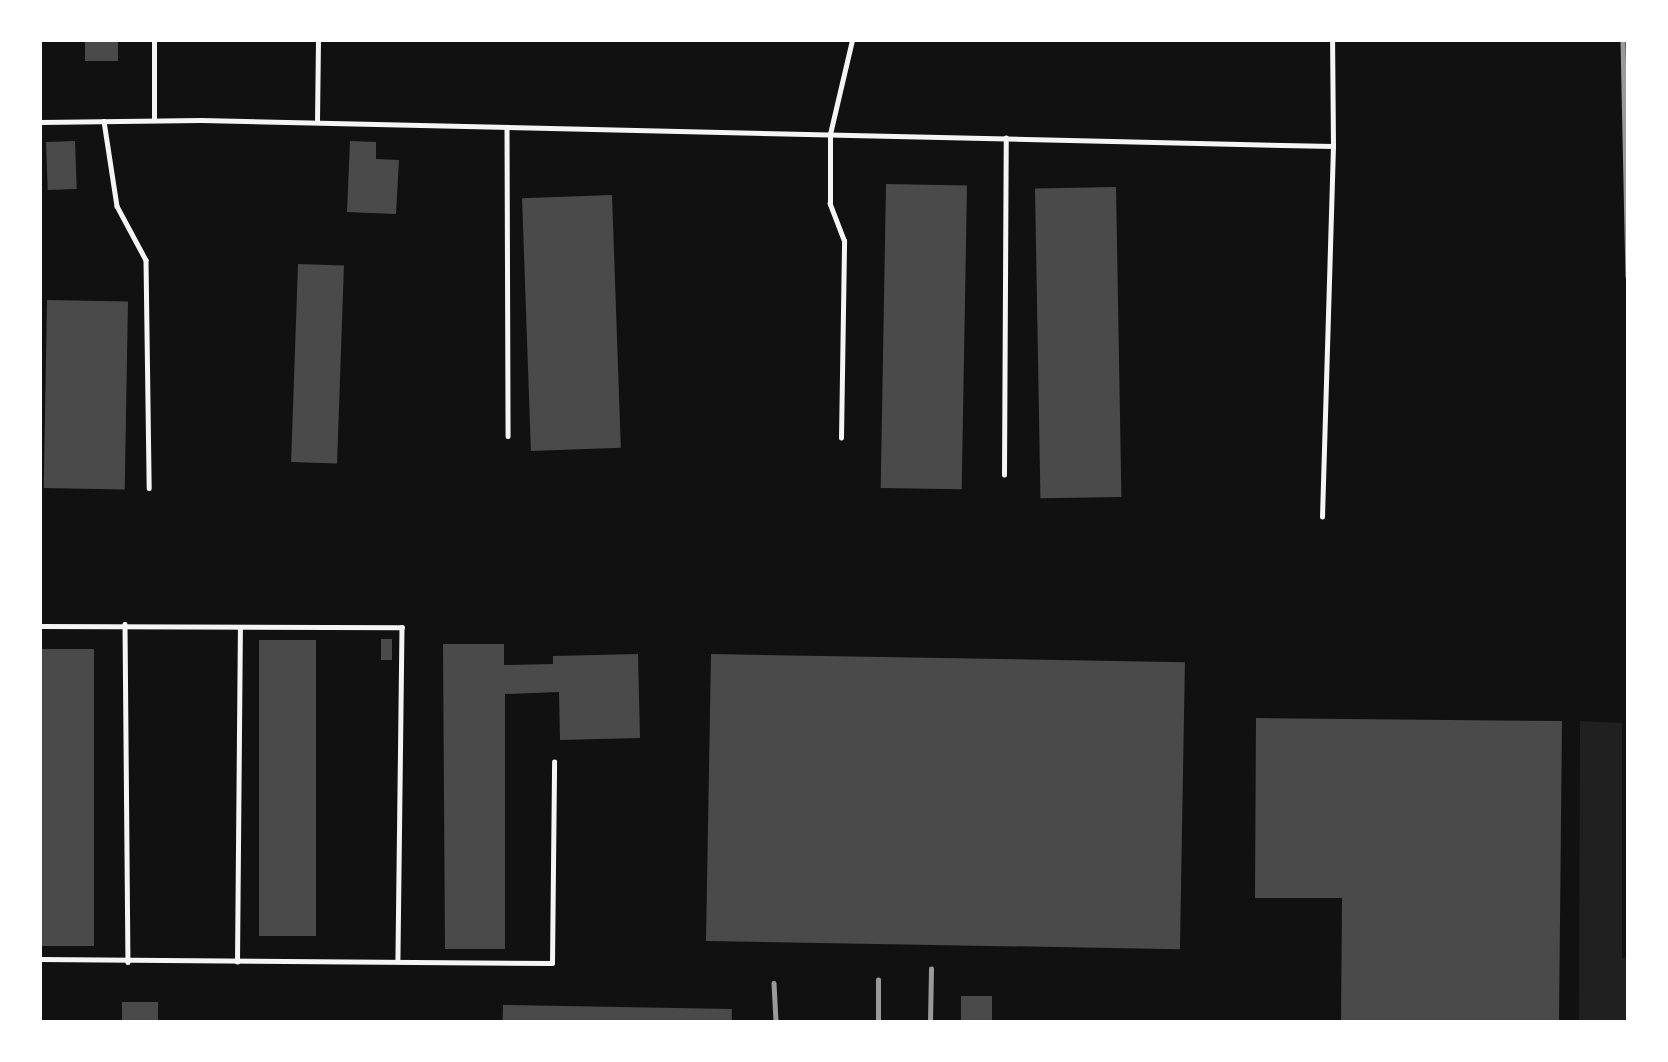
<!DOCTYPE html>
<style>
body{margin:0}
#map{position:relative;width:1668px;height:1062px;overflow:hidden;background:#111;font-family:Overpass,sans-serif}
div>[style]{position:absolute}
.green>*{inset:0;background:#202020}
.building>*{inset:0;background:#4a4a4a;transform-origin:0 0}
.service>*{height:4.5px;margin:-2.25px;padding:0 2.25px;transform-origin:2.25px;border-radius:2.25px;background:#f5f5f5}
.rail>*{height:4.5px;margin:-2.25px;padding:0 2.25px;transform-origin:2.25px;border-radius:2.25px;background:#9a9a9a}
span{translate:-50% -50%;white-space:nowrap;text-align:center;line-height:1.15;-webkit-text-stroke:6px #fff;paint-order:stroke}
.frame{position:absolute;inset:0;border:42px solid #fff;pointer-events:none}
</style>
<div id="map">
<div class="green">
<i style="clip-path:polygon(1580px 721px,1622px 723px,1622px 958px,1627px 958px,1627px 1021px,1579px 1021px)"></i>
</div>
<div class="building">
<i style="left:85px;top:40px;width:33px;height:21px"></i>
<i style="left:75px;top:141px;width:48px;height:29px;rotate:88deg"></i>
<i style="clip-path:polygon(350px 141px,376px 142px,376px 159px,399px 160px,396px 214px,347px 212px)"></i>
<i style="left:886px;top:184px;width:81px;height:304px;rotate:1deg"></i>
<i style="left:1116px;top:187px;width:310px;height:81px;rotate:89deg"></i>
<i style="left:612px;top:195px;width:253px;height:90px;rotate:88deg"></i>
<i style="left:298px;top:264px;width:46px;height:198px;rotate:2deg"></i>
<i style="left:47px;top:300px;width:81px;height:188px;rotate:1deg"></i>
<i style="left:381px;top:639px;width:11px;height:21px"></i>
<i style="left:259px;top:640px;width:57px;height:296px"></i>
<i style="clip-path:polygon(443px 644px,504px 644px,504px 665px,553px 664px,553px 656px,638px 654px,640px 738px,560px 740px,559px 692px,505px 694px,505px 949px,445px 949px)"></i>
<i style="left:40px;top:649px;width:54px;height:297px"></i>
<i style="left:711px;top:654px;width:474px;height:287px;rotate:1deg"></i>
<i style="clip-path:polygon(1256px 718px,1562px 721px,1559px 1022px,1341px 1022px,1342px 898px,1255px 898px)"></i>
<i style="left:992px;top:996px;width:26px;height:31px;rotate:90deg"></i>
<i style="left:158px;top:1002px;width:20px;height:36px;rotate:90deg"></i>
<i style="left:503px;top:1005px;width:229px;height:17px;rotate:1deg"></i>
</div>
<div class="service">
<i style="left:154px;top:120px;width:80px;rotate:-90deg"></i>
<i style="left:104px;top:121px;width:86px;rotate:81.3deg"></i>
<i style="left:117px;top:206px;width:61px;rotate:61.8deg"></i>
<i style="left:146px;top:260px;width:228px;rotate:89.2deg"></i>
<i style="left:40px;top:122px;width:161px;rotate:-0.7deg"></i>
<i style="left:201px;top:120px;width:1132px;rotate:1.32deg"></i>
<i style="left:317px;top:122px;width:82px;rotate:-89.3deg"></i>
<i style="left:507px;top:127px;width:309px;rotate:89.8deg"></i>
<i style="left:841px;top:438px;width:197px;rotate:-89.1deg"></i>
<i style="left:844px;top:241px;width:40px;rotate:-111deg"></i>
<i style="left:830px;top:204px;width:70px;rotate:-90deg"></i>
<i style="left:830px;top:134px;width:97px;rotate:-76.8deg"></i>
<i style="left:1004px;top:475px;width:337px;rotate:-89.7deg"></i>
<i style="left:1322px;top:517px;width:371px;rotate:-88.3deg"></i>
<i style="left:1333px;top:146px;width:106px;rotate:-90.5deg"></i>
<i style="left:125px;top:624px;width:338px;rotate:89.5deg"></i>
<i style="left:40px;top:626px;width:362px;rotate:0.2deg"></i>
<i style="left:402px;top:627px;width:333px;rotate:90.7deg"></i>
<i style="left:40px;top:959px;width:512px;rotate:0.45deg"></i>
<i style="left:552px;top:963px;width:201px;rotate:-89.4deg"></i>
<i style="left:237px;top:962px;width:333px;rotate:-89.5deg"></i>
</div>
<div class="rail">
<i style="left:1623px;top:40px;width:236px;rotate:88.8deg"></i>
<i style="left:774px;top:983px;width:39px;rotate:87deg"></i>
<i style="left:878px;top:1022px;width:42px;rotate:-90deg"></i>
<i style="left:930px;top:1022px;width:53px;rotate:-88.9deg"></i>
</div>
<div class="frame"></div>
</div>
